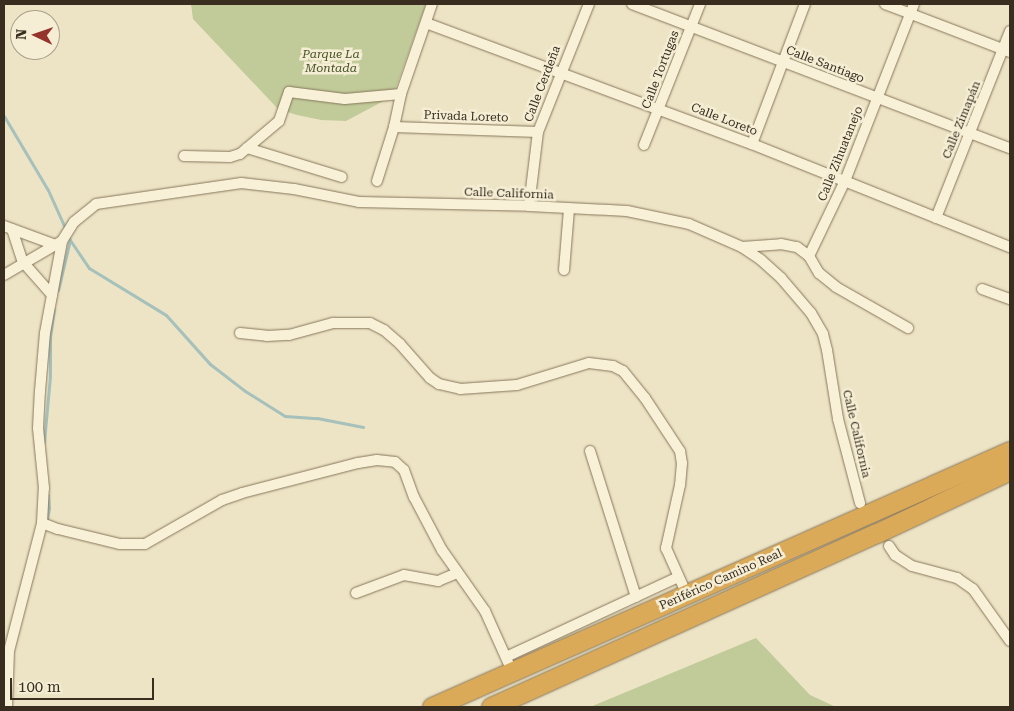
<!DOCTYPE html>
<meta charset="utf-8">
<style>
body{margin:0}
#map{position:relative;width:1014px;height:711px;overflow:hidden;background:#ede4c5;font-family:"Roboto Serif",serif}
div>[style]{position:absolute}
.green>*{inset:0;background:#c1cb99}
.stream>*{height:3px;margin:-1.5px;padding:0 1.5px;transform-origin:1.5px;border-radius:1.5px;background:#a6c0bb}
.roads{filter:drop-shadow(0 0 1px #87765b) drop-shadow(0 0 1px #87765b)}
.street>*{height:10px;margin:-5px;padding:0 5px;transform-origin:5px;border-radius:5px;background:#f8f1d8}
.highway>*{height:19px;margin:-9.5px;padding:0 9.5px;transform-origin:9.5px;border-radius:9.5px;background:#daaa58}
span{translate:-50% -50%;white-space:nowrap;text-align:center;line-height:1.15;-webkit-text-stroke:5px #f5edd4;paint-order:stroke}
.park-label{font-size:12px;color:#455426;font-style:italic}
.street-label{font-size:12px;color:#382d1f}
.frame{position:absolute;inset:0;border:5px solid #382d1f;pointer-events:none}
.north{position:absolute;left:10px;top:10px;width:50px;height:50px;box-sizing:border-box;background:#f5edd4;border:1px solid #a9a08c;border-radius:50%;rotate:273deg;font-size:14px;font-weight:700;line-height:20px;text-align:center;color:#382d1f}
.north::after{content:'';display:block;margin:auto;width:18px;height:22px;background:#95342d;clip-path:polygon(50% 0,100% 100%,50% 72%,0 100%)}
.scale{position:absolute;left:10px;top:678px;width:144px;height:22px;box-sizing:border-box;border:2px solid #382d1f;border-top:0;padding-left:6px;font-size:15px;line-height:18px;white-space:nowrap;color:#382d1f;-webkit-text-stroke:4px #f5edd4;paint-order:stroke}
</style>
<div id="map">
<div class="green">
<i style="clip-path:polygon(191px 4px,426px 4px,393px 96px,346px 121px,321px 120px,297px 115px,278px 109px,193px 19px)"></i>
<i style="clip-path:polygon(756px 638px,810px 695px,836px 707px,590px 707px)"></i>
</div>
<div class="stream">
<i style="left:4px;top:116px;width:86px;rotate:59.3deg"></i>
<i style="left:48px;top:190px;width:44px;rotate:65.8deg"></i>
<i style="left:70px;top:240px;width:34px;rotate:56deg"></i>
<i style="left:89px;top:268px;width:90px;rotate:31.4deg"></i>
<i style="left:166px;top:315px;width:66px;rotate:48.1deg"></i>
<i style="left:210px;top:364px;width:44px;rotate:37.6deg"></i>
<i style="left:245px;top:391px;width:47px;rotate:32deg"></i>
<i style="left:285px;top:416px;width:32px;rotate:4deg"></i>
<i style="left:317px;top:418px;width:47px;rotate:11.1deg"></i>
<i style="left:58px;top:290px;width:51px;rotate:-76.5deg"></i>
<i style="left:70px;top:240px;width:4px;rotate:-117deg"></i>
<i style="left:44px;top:442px;width:66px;rotate:-84.8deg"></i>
<i style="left:50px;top:376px;width:39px;rotate:-90deg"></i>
<i style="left:50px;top:337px;width:28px;rotate:-82deg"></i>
<i style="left:47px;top:519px;width:11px;rotate:-80deg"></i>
<i style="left:49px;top:508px;width:13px;rotate:-94deg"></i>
</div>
<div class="roads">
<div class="street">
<i style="left:632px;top:4px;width:404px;rotate:20.9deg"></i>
<i style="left:885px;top:4px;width:134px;rotate:21deg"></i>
<i style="left:426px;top:23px;width:348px;rotate:20.4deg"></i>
<i style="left:752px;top:144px;width:278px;rotate:21.8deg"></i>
<i style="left:394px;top:127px;width:144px;rotate:2deg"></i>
<i style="left:752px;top:144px;width:150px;rotate:-69.3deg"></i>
<i style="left:644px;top:145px;width:152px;rotate:-68.3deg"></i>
<i style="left:247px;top:148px;width:99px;rotate:17deg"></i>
<i style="left:184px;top:156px;width:46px;rotate:1.2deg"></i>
<i style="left:230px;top:157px;width:10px;rotate:-17deg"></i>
<i style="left:240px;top:154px;width:51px;rotate:-40.2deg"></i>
<i style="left:279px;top:121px;width:31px;rotate:-71deg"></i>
<i style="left:289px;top:92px;width:56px;rotate:7.1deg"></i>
<i style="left:345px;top:99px;width:56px;rotate:-5.1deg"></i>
<i style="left:377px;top:181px;width:57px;rotate:-72.5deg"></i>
<i style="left:394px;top:127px;width:34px;rotate:-78deg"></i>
<i style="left:401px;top:94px;width:95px;rotate:-71deg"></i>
<i style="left:529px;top:206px;width:75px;rotate:-83.1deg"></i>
<i style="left:538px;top:132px;width:138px;rotate:-68.3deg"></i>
<i style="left:936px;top:218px;width:201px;rotate:-68.4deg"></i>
<i style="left:4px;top:226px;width:52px;rotate:20.2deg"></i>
<i style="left:12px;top:229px;width:35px;rotate:72deg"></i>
<i style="left:23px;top:262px;width:44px;rotate:48.7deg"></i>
<i style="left:742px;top:247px;width:39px;rotate:-4deg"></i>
<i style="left:781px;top:244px;width:16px;rotate:11deg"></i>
<i style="left:797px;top:247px;width:15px;rotate:37deg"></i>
<i style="left:809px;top:256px;width:20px;rotate:60deg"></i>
<i style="left:819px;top:273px;width:22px;rotate:39deg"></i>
<i style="left:836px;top:287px;width:83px;rotate:29.7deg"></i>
<i style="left:809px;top:256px;width:83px;rotate:-64.4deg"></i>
<i style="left:845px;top:181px;width:190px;rotate:-68.7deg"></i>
<i style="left:564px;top:270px;width:61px;rotate:-85.3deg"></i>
<i style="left:4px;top:275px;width:67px;rotate:-30.4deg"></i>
<i style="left:62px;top:241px;width:22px;rotate:-58deg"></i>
<i style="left:74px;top:222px;width:28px;rotate:-39deg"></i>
<i style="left:96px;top:204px;width:147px;rotate:-8.2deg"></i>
<i style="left:241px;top:183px;width:53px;rotate:6.5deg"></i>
<i style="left:294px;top:189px;width:66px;rotate:11.3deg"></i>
<i style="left:359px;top:202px;width:170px;rotate:1.3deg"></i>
<i style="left:529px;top:206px;width:98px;rotate:2.9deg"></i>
<i style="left:627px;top:211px;width:63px;rotate:11.8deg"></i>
<i style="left:689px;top:224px;width:58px;rotate:23.5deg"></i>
<i style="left:742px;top:247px;width:23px;rotate:34deg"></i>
<i style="left:761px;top:260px;width:27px;rotate:42deg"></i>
<i style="left:781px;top:278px;width:46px;rotate:49.4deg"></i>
<i style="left:811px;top:313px;width:24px;rotate:60deg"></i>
<i style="left:823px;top:334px;width:16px;rotate:76deg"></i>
<i style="left:827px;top:350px;width:70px;rotate:80.9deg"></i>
<i style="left:838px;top:419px;width:87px;rotate:75.3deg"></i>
<i style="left:982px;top:289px;width:30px;rotate:20deg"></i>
<i style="left:240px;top:333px;width:27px;rotate:6deg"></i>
<i style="left:267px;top:336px;width:22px;rotate:-3deg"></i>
<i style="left:289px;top:335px;width:46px;rotate:-15.3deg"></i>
<i style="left:333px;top:323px;width:37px"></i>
<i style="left:370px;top:323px;width:16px;rotate:27deg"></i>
<i style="left:384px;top:330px;width:21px;rotate:41deg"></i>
<i style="left:400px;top:344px;width:45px;rotate:48.6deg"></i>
<i style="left:430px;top:378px;width:11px;rotate:34deg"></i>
<i style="left:439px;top:384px;width:22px;rotate:13deg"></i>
<i style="left:460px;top:389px;width:57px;rotate:-4deg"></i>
<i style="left:517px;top:385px;width:75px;rotate:-17deg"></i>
<i style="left:589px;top:363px;width:24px;rotate:7deg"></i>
<i style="left:613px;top:366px;width:11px;rotate:27deg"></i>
<i style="left:623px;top:371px;width:35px;rotate:51deg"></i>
<i style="left:645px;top:398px;width:64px;rotate:56.6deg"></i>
<i style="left:680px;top:451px;width:12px;rotate:81deg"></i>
<i style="left:682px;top:463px;width:22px;rotate:95deg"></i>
<i style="left:680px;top:485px;width:65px;rotate:102.5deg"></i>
<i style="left:666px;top:548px;width:51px;rotate:65.9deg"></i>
<i style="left:590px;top:451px;width:153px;rotate:72.5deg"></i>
<i style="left:42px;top:523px;width:17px;rotate:21deg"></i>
<i style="left:58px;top:529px;width:64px;rotate:13.6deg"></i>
<i style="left:120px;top:544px;width:25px"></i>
<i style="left:145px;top:544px;width:89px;rotate:-29.7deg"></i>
<i style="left:222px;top:500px;width:21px;rotate:-19deg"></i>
<i style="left:242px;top:493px;width:120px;rotate:-14.5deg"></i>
<i style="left:358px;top:463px;width:19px;rotate:-9deg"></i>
<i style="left:377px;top:460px;width:18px;rotate:6deg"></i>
<i style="left:395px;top:462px;width:12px;rotate:42deg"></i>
<i style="left:404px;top:470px;width:29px;rotate:70deg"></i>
<i style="left:414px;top:497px;width:60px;rotate:62.2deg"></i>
<i style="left:442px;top:550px;width:75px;rotate:54.8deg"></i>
<i style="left:485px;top:611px;width:66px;rotate:65.8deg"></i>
<i style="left:889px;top:546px;width:11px;rotate:56deg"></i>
<i style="left:895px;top:555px;width:20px;rotate:33deg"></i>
<i style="left:912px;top:566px;width:47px;rotate:14.9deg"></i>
<i style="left:957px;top:578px;width:19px;rotate:35deg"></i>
<i style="left:973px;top:589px;width:64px;rotate:54.6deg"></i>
<i style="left:356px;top:593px;width:51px;rotate:-20.6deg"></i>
<i style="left:404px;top:575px;width:35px;rotate:10deg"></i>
<i style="left:438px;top:581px;width:21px;rotate:-23deg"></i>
<i style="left:506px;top:657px;width:190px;rotate:-24.9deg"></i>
<i style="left:7px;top:707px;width:56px;rotate:-88deg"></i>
<i style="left:9px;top:651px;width:132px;rotate:-75.5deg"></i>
<i style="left:42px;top:523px;width:35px;rotate:-87deg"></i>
<i style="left:44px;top:488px;width:60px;rotate:-95.7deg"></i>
<i style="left:38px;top:428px;width:37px;rotate:-87deg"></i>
<i style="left:40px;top:391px;width:58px;rotate:-85.1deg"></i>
<i style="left:45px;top:333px;width:94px;rotate:-79.5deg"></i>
</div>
<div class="highway">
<i style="left:432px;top:707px;width:632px;rotate:-23.89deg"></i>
<i style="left:491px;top:707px;width:423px;rotate:-24.3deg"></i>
<i style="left:877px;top:533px;width:147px;rotate:-25.3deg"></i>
</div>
</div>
<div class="park-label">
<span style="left:331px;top:62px">Parque La<br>Montada</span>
</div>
<div class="street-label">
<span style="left:825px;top:65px;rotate:21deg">Calle Santiago</span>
<span style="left:661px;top:70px;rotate:-69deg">Calle Tortugas</span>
<span style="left:543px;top:84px;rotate:-69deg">Calle Cerdeña</span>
<span style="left:466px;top:117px;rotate:2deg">Privada Loreto</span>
<span style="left:724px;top:120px;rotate:21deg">Calle Loreto</span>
<span style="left:962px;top:120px;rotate:-68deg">Calle Zimapán</span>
<span style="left:841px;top:154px;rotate:-68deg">Calle Zihuatanejo</span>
<span style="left:509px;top:194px;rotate:2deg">Calle California</span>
<span style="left:856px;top:434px;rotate:77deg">Calle California</span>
<span style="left:721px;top:580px;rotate:-24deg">Periférico Camino Real</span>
</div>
<div class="frame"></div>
<div class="north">N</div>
<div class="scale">100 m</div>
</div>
